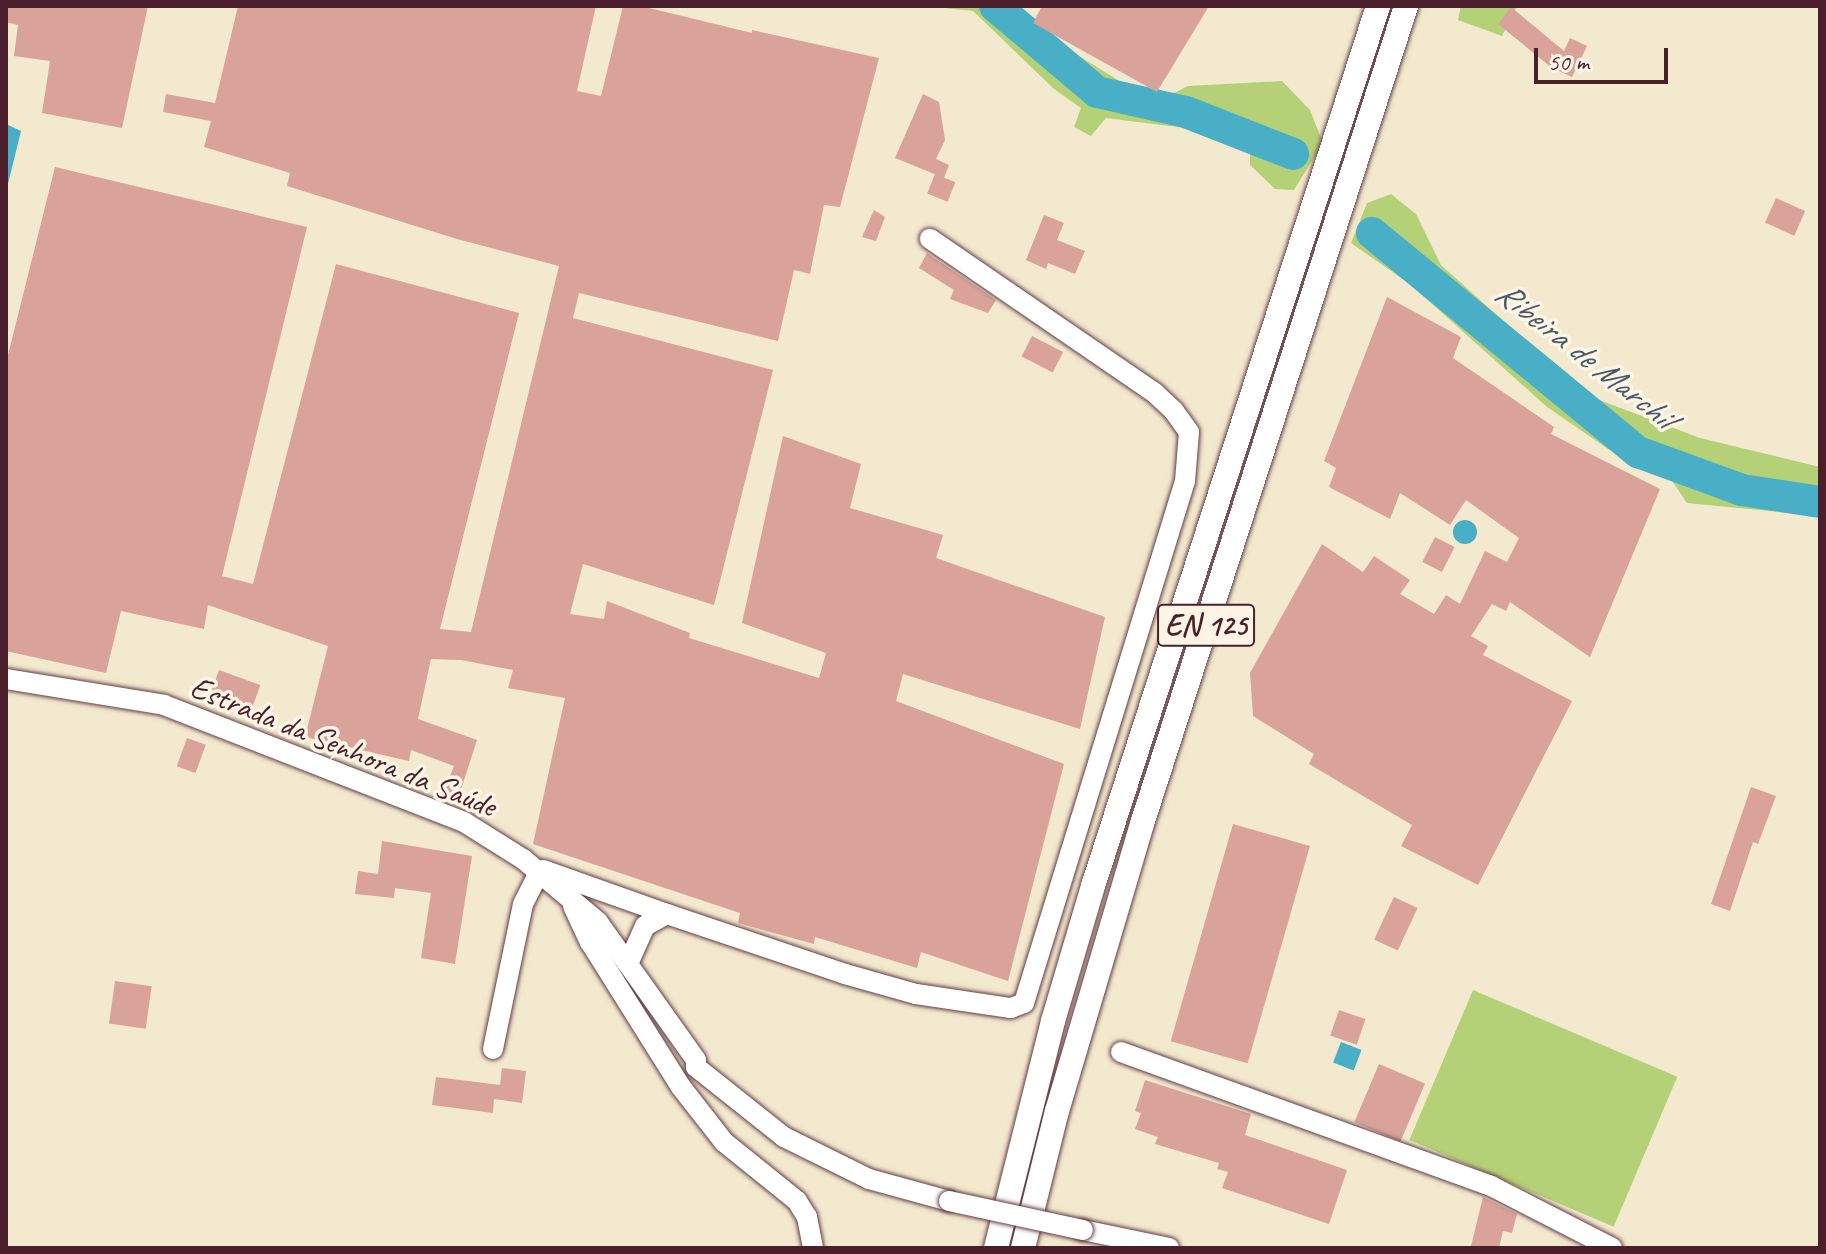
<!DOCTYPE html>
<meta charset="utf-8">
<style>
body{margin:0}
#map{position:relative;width:1826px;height:1254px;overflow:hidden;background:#f3e9cf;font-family:Caveat,sans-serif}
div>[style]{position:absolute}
.green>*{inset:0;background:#b5d178;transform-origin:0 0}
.water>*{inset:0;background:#48afc7;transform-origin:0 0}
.round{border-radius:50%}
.river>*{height:32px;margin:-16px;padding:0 16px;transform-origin:16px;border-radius:16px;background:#48afc7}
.building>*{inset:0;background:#d9a39a;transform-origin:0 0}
.roads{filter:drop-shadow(0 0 2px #633d44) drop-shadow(0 0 2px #633d44)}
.minor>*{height:20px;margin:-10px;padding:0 10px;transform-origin:10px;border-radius:10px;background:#fff}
.major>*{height:24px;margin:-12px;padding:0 12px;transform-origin:12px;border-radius:12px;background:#fff}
.bridges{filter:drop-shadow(0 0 2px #633d44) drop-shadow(0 0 2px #633d44)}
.minor-bridge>*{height:20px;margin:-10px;padding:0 10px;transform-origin:10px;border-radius:10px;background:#fff}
span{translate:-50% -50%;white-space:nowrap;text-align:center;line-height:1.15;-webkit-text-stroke:7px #fcf5e5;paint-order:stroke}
.shield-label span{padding:2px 6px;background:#fcf5e5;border:2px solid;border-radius:6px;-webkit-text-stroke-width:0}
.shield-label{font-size:30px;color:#4a1f2b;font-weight:700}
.street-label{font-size:32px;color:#4a1f2b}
.water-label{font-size:34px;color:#495969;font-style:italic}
.frame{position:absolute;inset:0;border:8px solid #4a1f2b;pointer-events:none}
.scale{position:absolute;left:1534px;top:48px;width:134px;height:36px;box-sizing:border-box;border:4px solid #4a1f2b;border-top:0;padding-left:10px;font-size:24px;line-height:28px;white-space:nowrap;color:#4a1f2b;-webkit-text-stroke:6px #fcf5e5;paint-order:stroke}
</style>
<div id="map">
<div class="green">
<i style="clip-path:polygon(925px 6px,1019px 6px,1040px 32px,1131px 88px,1162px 99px,1188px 86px,1282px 81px,1310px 110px,1323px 143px,1294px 190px,1275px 189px,1250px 165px,1250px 148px,1209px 131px,1106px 118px,1091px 136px,1074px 127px,1081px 108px,1054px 89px,973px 11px)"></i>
<i style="clip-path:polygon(1461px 6px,1517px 6px,1502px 36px,1458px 20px)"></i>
<i style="clip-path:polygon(1391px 194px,1416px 214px,1441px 265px,1586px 395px,1700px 438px,1820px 467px,1820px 516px,1687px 503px,1666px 472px,1608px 449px,1547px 407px,1411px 285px,1351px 243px,1367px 203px)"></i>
<i style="left:1473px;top:990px;width:222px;height:163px;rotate:23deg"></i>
</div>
<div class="water">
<i style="clip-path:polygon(6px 124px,21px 131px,6px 192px)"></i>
<i class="round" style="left:1453px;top:520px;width:24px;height:24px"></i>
<i style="left:1341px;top:1042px;width:22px;height:22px;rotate:21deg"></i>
</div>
<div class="river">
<i style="left:995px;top:6px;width:133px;rotate:40.1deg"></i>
<i style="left:1097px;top:92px;width:91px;rotate:12.7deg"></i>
<i style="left:1186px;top:112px;width:115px;rotate:21.4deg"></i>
<i style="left:1372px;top:233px;width:345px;rotate:39.5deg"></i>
<i style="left:1638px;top:452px;width:111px;rotate:20.1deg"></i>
<i style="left:1742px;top:490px;width:79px;rotate:8.7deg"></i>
</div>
<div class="building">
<i style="clip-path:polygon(6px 6px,148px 6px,122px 128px,42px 113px,50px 61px,14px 56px,18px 25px,6px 22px)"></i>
<i style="clip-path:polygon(238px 6px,596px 6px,577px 91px,601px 96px,623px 6px,641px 6px,752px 33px,752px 30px,879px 58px,840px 207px,824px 205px,810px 274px,794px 270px,778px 341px,579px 293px,573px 318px,773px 370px,714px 605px,583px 564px,570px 614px,604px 619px,607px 601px,690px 633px,689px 638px,819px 678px,826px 653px,742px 623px,783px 436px,861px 464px,850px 508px,943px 535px,936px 558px,1105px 617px,1080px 729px,903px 674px,896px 701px,1064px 764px,1008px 981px,921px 952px,917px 968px,815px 937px,814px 944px,738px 923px,740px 913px,533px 844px,565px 698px,508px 688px,513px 670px,461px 660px,431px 659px,418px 719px,477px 740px,457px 802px,442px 796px,454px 766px,411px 750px,409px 761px,305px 737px,328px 646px,208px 605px,204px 629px,121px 611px,106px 673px,6px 651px,6px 363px,55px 167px,307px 227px,222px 576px,253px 584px,336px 264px,519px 313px,440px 629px,471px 632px,559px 266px,457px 239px,287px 186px,290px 173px,204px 147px,211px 121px,163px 112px,166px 94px,215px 103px)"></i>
<i style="clip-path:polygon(1042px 6px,1209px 6px,1157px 92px,1033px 23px)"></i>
<i style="clip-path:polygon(1511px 7px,1564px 51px,1570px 38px,1587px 46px,1572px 77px,1552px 68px,1498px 24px)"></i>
<i style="clip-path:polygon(923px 94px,939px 102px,945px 140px,936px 159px,949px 165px,944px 178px,895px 158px)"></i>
<i style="left:935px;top:174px;width:22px;height:21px;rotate:22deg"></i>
<i style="left:1776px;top:198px;width:32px;height:27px;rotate:24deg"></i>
<i style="clip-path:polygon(874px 210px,885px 217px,876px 241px,862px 237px)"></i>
<i style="clip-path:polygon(1044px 215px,1064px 223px,1057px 240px,1085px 251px,1075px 274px,1048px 263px,1046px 269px,1026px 260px)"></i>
<i style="clip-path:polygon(927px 253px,996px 300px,988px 313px,950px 299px,954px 290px,919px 268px)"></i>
<i style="clip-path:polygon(1387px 297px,1461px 337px,1453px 358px,1554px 427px,1551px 434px,1660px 489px,1590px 657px,1510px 602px,1506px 611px,1492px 604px,1471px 636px,1488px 646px,1483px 655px,1572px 701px,1478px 885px,1401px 846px,1412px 825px,1309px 764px,1314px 754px,1253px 716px,1250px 673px,1322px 544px,1363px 572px,1374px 556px,1410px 580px,1400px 594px,1434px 614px,1446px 595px,1460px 604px,1485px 551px,1507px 562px,1519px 538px,1466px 500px,1450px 525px,1400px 493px,1390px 519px,1329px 487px,1336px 468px,1324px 461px)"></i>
<i style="left:1032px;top:336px;width:35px;height:23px;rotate:27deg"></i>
<i style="left:1435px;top:537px;width:22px;height:28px;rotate:27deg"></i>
<i style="left:219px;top:670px;width:44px;height:30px;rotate:20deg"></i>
<i style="left:187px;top:738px;width:20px;height:30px;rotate:20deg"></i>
<i style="clip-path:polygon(1751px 787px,1776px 796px,1758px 844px,1753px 842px,1730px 911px,1711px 904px)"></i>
<i style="left:1233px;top:824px;width:80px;height:226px;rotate:16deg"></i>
<i style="clip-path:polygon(382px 841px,472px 856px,455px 964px,421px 958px,431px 893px,395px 888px,394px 898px,355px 894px,358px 871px,378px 874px)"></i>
<i style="left:1394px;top:897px;width:26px;height:47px;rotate:25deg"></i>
<i style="left:115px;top:981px;width:37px;height:43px;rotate:8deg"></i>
<i style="left:1339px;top:1010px;width:28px;height:27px;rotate:19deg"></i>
<i style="left:1379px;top:1064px;width:50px;height:63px;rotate:23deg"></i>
<i style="clip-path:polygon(502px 1068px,526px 1071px,522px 1103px,494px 1099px,493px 1113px,432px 1105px,436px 1077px,500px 1085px)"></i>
<i style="clip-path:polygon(1145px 1080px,1251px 1114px,1245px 1135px,1347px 1170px,1329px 1224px,1222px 1188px,1228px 1172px,1217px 1169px,1219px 1163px,1155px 1144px,1158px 1137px,1135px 1129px,1141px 1113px,1135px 1111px)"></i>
<i style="clip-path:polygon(1483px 1197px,1517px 1214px,1512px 1233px,1503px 1231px,1499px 1248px,1471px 1246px)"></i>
</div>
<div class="roads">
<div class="minor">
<i style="left:6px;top:679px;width:160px;rotate:9.3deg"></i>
<i style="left:164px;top:705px;width:322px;rotate:21.3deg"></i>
<i style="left:464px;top:822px;width:70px;rotate:32.1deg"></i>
<i style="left:523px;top:859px;width:98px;rotate:40deg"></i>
<i style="left:598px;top:922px;width:169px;rotate:54.6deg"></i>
<i style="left:696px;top:1060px;width:7px;rotate:90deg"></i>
<i style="left:696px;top:1067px;width:112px;rotate:38.5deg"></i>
<i style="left:784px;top:1137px;width:95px;rotate:26.3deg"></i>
<i style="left:869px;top:1179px;width:83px;rotate:15.4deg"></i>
<i style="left:543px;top:870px;width:132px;rotate:19.5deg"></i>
<i style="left:573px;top:906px;width:40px;rotate:65deg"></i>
<i style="left:590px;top:942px;width:171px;rotate:57.9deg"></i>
<i style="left:681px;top:1087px;width:70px;rotate:52deg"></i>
<i style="left:724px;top:1142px;width:94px;rotate:38.9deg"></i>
<i style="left:797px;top:1201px;width:19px;rotate:58deg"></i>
<i style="left:807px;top:1217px;width:32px;rotate:79deg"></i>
<i style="left:628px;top:964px;width:42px;rotate:-65.9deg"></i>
<i style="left:645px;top:926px;width:25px;rotate:-29deg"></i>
<i style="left:667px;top:914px;width:188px;rotate:18.6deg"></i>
<i style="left:845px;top:974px;width:74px;rotate:15.7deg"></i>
<i style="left:916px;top:994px;width:96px;rotate:8.4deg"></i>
<i style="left:1011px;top:1008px;width:14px;rotate:-21deg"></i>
<i style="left:1024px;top:1003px;width:546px;rotate:-72.86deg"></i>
<i style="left:1185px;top:481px;width:49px;rotate:-85.3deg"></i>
<i style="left:1189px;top:432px;width:26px;rotate:-126deg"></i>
<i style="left:1174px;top:411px;width:26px;rotate:-137deg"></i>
<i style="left:1155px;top:393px;width:273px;rotate:-145.6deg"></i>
<i style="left:493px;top:1049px;width:148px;rotate:-78.3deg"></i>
<i style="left:523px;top:904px;width:36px;rotate:-63deg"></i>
<i style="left:1121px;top:1052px;width:394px;rotate:19.9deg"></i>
<i style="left:1491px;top:1186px;width:136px;rotate:27.1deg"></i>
<i style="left:1083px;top:1230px;width:88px;rotate:11.8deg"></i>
</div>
<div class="major">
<i style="left:996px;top:1248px;width:234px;rotate:-75.9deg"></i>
<i style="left:1053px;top:1021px;width:141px;rotate:-73.5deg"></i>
<i style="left:1093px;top:886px;width:925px;rotate:-72.05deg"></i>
<i style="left:1023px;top:1248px;width:141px;rotate:-76.1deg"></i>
<i style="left:1057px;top:1111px;width:299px;rotate:-73.5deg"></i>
<i style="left:1142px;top:824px;width:860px;rotate:-72.11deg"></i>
</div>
</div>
<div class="bridges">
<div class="minor-bridge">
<i style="left:949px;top:1201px;width:137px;rotate:12.2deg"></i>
</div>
</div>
<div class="shield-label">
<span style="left:1206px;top:625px">EN 125</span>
</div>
<div class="street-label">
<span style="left:343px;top:747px;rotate:22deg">Estrada da Senhora da Saúde</span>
</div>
<div class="water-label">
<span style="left:1585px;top:354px;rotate:38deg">Ribeira de Marchil</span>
</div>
<div class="frame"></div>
<div class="scale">50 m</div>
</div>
